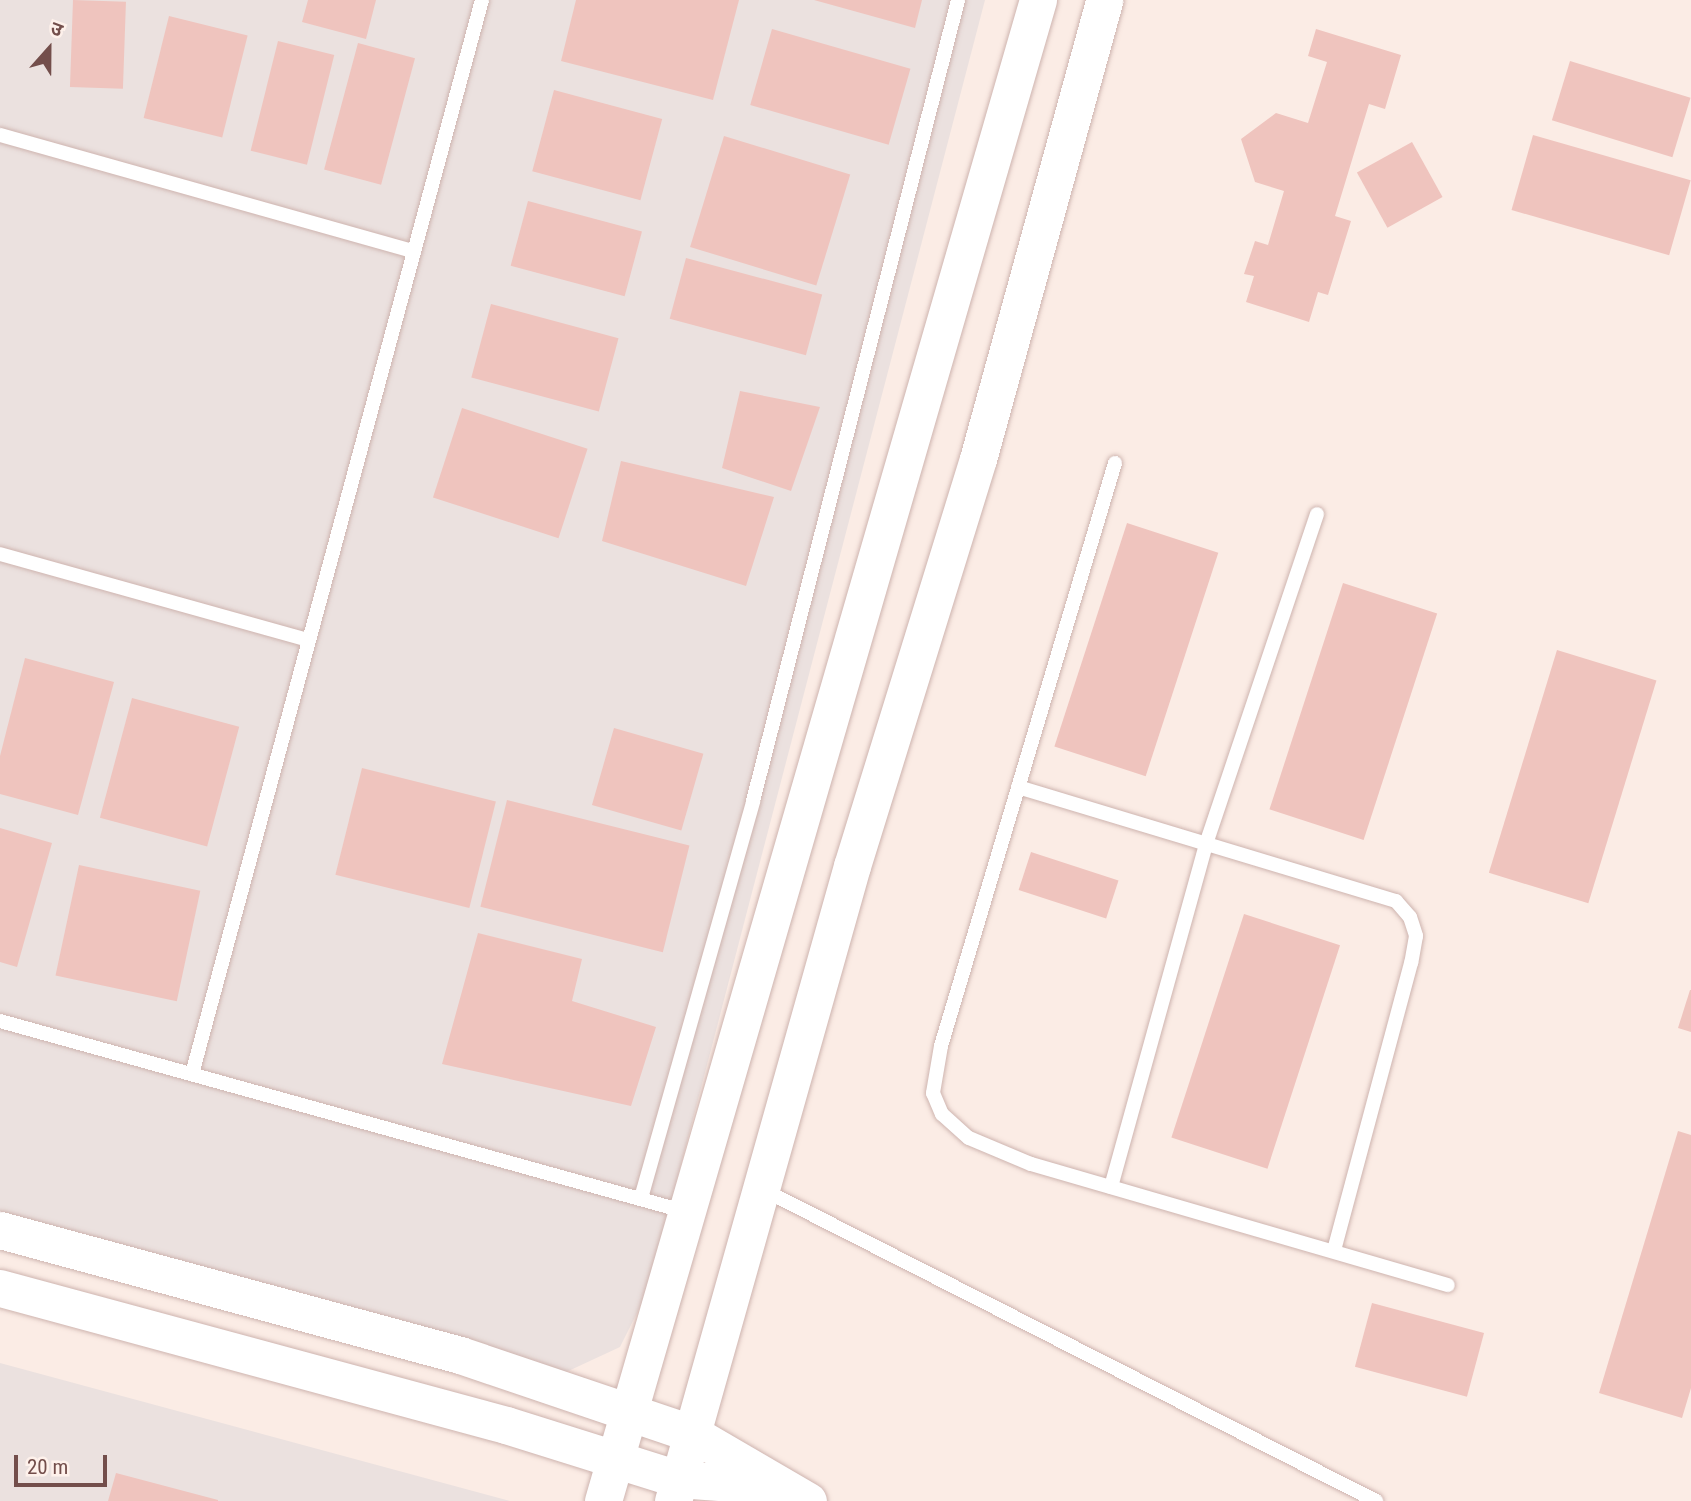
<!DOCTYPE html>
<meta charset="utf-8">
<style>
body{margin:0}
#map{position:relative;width:1691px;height:1501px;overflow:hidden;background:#fbece5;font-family:"Roboto Condensed","Noto Sans Devanagari",sans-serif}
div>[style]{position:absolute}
.industrial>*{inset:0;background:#ebe1df}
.building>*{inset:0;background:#efc4be;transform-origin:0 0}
.roads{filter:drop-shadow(0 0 2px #ceb4af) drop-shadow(0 0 2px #ceb4af)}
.lane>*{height:14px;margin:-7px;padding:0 7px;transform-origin:7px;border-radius:7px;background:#fff}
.secondary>*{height:37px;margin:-18.5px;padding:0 18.5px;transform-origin:18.5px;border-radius:18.5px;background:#fff}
span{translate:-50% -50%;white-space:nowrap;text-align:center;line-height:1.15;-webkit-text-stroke:7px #fef1eb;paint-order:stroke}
.north{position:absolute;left:14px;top:14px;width:70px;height:70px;-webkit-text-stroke:5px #fef1eb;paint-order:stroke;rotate:21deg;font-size:19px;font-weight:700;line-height:28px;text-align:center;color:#734e4b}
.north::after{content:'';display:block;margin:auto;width:24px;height:32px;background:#734e4b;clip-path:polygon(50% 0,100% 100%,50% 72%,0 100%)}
.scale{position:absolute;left:14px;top:1455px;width:93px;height:32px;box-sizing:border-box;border:4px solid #734e4b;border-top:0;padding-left:9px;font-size:21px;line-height:24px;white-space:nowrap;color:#734e4b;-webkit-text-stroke:5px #fef1eb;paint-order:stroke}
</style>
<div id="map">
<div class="industrial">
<i style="clip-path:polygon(0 0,985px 0,648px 1291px,620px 1347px,564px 1373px,0 1242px)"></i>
<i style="clip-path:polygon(0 1363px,510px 1501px,0 1501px)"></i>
</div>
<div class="building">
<i style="left:73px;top:0;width:53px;height:87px;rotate:2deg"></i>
<i style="clip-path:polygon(308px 0,376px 0,366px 39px,302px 22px)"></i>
<i style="clip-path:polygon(576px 0,739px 0,713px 100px,561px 61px)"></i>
<i style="clip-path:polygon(814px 0,922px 0,915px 28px)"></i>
<i style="left:169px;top:16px;width:81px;height:105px;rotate:14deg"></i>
<i style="left:772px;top:29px;width:144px;height:79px;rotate:16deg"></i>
<i style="clip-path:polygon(1316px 29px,1401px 55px,1385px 109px,1369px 104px,1335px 216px,1351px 221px,1328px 295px,1318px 292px,1309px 322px,1246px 302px,1254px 276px,1244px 274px,1255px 241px,1268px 245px,1284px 191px,1255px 182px,1241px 139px,1276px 113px,1308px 123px,1327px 62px,1308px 56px)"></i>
<i style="left:278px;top:41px;width:58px;height:113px;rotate:14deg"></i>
<i style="left:358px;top:43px;width:59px;height:131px;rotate:15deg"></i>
<i style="left:1570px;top:61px;width:126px;height:62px;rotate:17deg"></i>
<i style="left:554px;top:90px;width:112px;height:84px;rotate:15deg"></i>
<i style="left:1533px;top:135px;width:164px;height:78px;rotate:16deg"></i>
<i style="left:724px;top:136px;width:132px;height:116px;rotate:17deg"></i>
<i style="left:1412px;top:142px;width:63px;height:63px;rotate:61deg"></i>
<i style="left:528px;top:201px;width:118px;height:67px;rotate:15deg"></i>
<i style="left:686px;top:258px;width:141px;height:63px;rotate:15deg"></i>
<i style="left:491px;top:304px;width:132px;height:76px;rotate:15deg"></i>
<i style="clip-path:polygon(740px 391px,820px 407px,791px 491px,722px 468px)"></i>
<i style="left:462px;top:408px;width:132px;height:94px;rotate:18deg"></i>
<i style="clip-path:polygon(621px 461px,774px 497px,746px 586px,602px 541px)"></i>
<i style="left:1127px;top:523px;width:96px;height:235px;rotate:18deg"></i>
<i style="left:1343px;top:583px;width:99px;height:238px;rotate:18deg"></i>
<i style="left:1557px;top:650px;width:104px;height:233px;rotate:17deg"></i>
<i style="clip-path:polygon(25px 658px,114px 682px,78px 815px,0 794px,0 756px)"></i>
<i style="left:132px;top:698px;width:111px;height:124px;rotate:15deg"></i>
<i style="left:614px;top:728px;width:93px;height:80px;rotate:16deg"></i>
<i style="left:362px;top:768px;width:138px;height:110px;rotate:14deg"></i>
<i style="left:507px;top:800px;width:188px;height:110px;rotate:14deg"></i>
<i style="clip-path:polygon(0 828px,52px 843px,17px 967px,0 962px)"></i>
<i style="left:1031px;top:852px;width:92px;height:40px;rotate:18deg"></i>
<i style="left:79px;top:865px;width:124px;height:113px;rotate:12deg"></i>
<i style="left:1244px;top:914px;width:101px;height:235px;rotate:18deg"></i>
<i style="clip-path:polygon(478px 933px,582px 959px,572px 1001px,656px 1027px,631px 1106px,442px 1064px)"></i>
<i style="clip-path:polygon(1690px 990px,1691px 990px,1691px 1032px,1678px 1028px)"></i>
<i style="clip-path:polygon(1678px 1131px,1691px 1135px,1691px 1388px,1682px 1418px,1599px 1393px)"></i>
<i style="left:1372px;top:1303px;width:116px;height:66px;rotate:15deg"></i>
<i style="clip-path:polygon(116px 1473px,218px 1500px,218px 1501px,108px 1501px)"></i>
</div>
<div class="roads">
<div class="lane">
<i style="left:0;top:135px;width:426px;rotate:15.7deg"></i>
<i style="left:1115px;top:463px;width:608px;rotate:106.62deg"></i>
<i style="left:941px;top:1046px;width:48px;rotate:99.7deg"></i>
<i style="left:933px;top:1093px;width:23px;rotate:67deg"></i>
<i style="left:942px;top:1114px;width:36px;rotate:42deg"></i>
<i style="left:969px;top:1138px;width:67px;rotate:22.8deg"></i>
<i style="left:1031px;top:1164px;width:434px;rotate:16.2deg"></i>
<i style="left:0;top:554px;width:317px;rotate:15.6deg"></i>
<i style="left:1018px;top:787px;width:395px;rotate:16.8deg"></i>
<i style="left:1396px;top:901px;width:21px;rotate:49deg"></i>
<i style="left:1410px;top:917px;width:20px;rotate:72deg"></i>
<i style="left:1416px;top:936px;width:27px;rotate:100deg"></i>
<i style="left:1411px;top:963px;width:298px;rotate:105deg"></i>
<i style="left:0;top:1021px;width:713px;rotate:15.54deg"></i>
<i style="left:192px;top:1074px;width:1112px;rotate:-74.89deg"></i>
<i style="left:1111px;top:1187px;width:356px;rotate:-74.5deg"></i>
<i style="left:1206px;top:844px;width:348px;rotate:-71.4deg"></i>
<i style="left:762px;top:1189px;width:689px;rotate:26.94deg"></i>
<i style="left:641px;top:1198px;width:412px;rotate:-74.2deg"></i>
<i style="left:753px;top:801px;width:827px;rotate:-75.64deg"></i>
</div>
<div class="secondary">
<i style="left:0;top:1230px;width:477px;rotate:15.2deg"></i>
<i style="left:460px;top:1355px;width:246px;rotate:18.7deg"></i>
<i style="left:693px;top:1434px;width:133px;rotate:30.2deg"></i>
<i style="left:0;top:1288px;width:524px;rotate:15.15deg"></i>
<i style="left:506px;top:1425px;width:180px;rotate:17.4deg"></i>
<i style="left:678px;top:1479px;width:96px;rotate:4.2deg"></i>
<i style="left:603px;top:1501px;width:1563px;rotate:-73.84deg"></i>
<i style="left:673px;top:1501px;width:660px;rotate:-74.26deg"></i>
<i style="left:852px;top:866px;width:426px;rotate:-72.8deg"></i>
<i style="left:978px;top:459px;width:476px;rotate:-74.6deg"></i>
</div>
</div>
<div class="north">उ</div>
<div class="scale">20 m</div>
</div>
